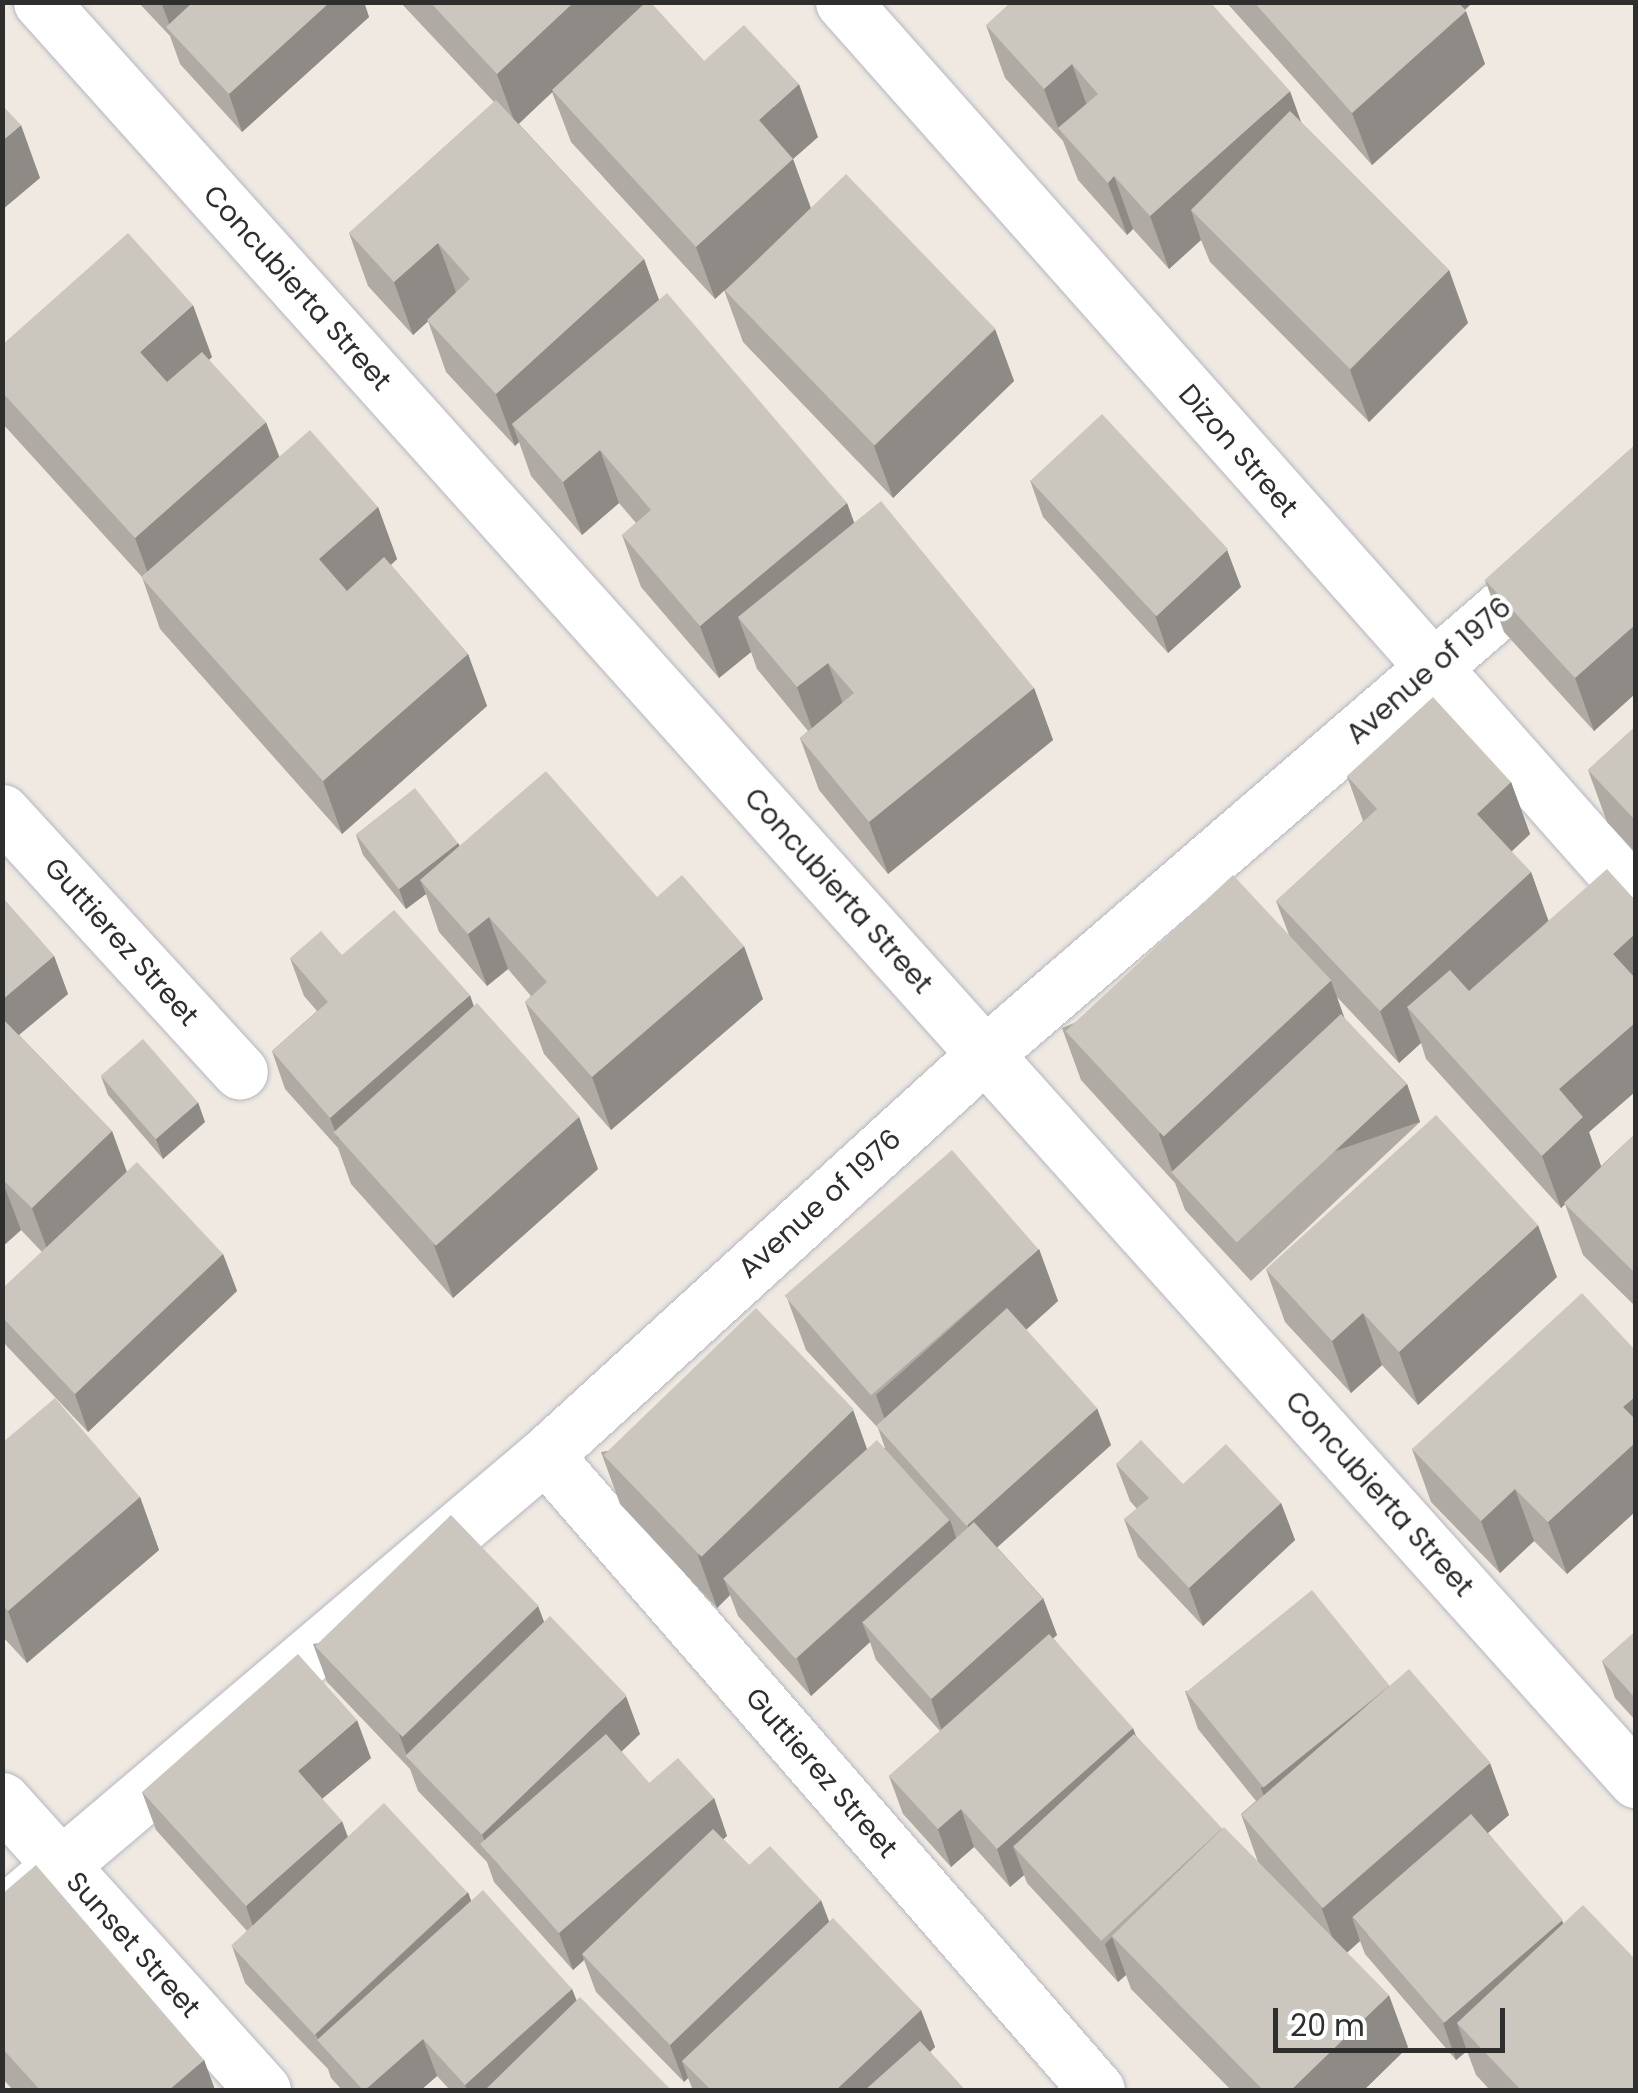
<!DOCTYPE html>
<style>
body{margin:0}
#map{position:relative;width:1638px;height:2093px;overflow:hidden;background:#efe9e1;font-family:Poppins,sans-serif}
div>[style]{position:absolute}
.roads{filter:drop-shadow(0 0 2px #b4b7c1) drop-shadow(0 0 2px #b4b7c1)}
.minor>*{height:55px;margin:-27.5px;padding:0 27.5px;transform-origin:27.5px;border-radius:27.5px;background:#fff}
.wall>*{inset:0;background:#afaba4}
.shaded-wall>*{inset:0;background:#8e8b86;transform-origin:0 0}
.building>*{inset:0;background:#cbc7bf;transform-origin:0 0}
span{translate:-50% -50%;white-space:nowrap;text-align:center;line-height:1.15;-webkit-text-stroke:8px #fff;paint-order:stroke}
.street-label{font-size:28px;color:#2e2e2e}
.frame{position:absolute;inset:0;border:5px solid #2e2e2e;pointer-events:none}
.scale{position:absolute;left:1273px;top:2008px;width:232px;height:45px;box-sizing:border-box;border:5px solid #2e2e2e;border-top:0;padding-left:12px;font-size:30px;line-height:35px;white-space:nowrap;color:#2e2e2e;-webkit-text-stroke:8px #fff;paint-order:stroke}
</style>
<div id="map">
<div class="roads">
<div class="minor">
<i style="left:41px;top:2px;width:2389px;rotate:48.11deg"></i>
<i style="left:843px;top:2px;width:1195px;rotate:48.43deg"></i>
<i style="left:2px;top:812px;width:352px;rotate:47.5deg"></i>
<i style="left:545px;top:1455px;width:841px;rotate:49deg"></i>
<i style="left:2px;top:1800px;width:390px;rotate:48deg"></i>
<i style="left:2px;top:1915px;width:712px;rotate:-40.27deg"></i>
<i style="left:545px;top:1455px;width:595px;rotate:-42.34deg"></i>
<i style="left:985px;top:1054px;width:860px;rotate:-40.8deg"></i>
</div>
</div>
<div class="wall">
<i style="clip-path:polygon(138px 2px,364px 2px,369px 17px,242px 132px,180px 64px,170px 36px)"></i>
<i style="clip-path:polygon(400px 2px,650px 2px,704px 61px,818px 137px,793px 159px,810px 208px,995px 329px,1014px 381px,893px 498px,743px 342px,724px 290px,715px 299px,571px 142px,552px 92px,519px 124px,644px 259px,659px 300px,847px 503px,854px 523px,1034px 688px,1053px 740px,888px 874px,819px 790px,800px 738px,808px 731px,757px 669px,751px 652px,719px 678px,641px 587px,622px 535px,636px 523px,619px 503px,582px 535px,531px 476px,519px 442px,515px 446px,446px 372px,428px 321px,413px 335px,368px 286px,349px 233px,494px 102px)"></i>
<i style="clip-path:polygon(1226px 2px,1473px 2px,1465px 10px,1485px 64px,1372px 165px)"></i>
<i style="clip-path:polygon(986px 25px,1300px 121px,1449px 270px,1468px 323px,1369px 422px,1210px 262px,1201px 240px,1169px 269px,1133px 229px,1127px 235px,1078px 180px,1063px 141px,1005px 78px)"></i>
<i style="clip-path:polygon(2px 345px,212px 357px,209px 360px,279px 457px,378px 507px,397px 559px,391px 565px,468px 654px,487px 706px,342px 834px,160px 629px,142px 577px,2px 423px)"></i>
<i style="clip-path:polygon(1636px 444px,1636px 693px,1594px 731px,1504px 632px,1485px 580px)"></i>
<i style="clip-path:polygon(1030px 480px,1227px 550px,1241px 587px,1168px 653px,1043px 517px)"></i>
<i style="clip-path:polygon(1636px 726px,1636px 853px,1607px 822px,1588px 770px)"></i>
<i style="clip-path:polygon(1347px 776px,1511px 782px,1530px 834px,1511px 852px,1531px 872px,1548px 921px,1636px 901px,1636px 1091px,1589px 1132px,1601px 1166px,1636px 1133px,1636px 1307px,1583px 1255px,1565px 1204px,1561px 1208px,1426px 1059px,1421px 1043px,1399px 1063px,1337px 997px,1344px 1018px,1407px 1084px,1420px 1122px,1251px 1281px,1185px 1210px,1175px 1183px,1081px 1080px,1062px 1028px,1289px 935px,1276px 901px,1363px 821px)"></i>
<i style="clip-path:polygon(356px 835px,458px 843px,460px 846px,657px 897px,763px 999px,611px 1130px,544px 1054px,525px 1002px,531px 996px,508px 969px,487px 986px,439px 932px,426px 894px,406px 909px,363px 855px)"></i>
<i style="clip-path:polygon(2px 897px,54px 956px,68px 994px,19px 1035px,112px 1131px,127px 1172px,223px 1254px,237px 1291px,88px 1432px,2px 1341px,2px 1289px,42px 1252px,21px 1230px,2px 1247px)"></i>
<i style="clip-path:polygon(290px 958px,474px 1006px,579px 1117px,598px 1169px,453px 1298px,351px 1184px,338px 1148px,285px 1089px,272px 1051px,317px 1011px,304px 996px)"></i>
<i style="clip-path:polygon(101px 1076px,205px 1122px,163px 1159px,108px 1095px)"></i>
<i style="clip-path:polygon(1039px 1249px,1058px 1301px,1026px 1330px,1111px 1445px,997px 1547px,1043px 1598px,1057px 1635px,1053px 1638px,1137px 1737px,1222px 1829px,1258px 1862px,1241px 1814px,1256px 1801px,1198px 1729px,1185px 1691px,1389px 1686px,1509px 1815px,1488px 1833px,1564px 1924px,1636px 2090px,1490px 2090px,1476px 2075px,1467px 2051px,1456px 2060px,1365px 1954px,1360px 1941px,1347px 1952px,1408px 2047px,1364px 2090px,1231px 2090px,1131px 1989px,1126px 1975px,1118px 1982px,1027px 1883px,1024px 1875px,1010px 1887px,974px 1847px,951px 1867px,903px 1814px,889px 1776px,940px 1731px,876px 1660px,870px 1642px,811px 1696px,738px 1616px,730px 1595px,717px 1608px,620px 1504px,601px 1452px,853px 1410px,867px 1450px,885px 1448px,878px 1428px,806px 1350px,787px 1298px)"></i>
<i style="clip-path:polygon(1266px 1269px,1557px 1277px,1418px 1405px,1382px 1365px,1351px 1393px,1285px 1322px)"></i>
<i style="clip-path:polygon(1636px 1351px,1636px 1511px,1567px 1574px,1534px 1541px,1500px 1573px,1431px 1502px,1412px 1449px)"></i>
<i style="clip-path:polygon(2px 1443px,140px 1497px,159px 1550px,27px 1663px,2px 1636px)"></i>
<i style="clip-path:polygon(1116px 1464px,1183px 1484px,1281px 1503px,1295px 1540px,1203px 1626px,1138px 1557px,1124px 1519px,1137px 1509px,1130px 1501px)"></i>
<i style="clip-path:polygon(538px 1606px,544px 1622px,640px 1734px,621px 1751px,649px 1783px,714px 1798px,727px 1836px,723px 1839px,749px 1865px,829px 1922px,921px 2010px,935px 2047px,930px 2052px,965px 2090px,693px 2090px,688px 2078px,684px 2082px,596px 1992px,584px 1960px,573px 1970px,494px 1882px,487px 1862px,418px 1791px,410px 1769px,327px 1682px,313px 1644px)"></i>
<i style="clip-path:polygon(1636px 1631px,1636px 1721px,1615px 1698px,1602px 1661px)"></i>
<i style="clip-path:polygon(371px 1758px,322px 1799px,348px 1837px,471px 1901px,572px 1989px,577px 2001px,671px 2090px,450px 2090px,437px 2076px,421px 2090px,342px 2090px,331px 2078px,328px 2069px,245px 1983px,232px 1946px,247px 1931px,156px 1830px,142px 1792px)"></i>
<i style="clip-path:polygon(2px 1894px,204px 2060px,215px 2090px,13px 2090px,2px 2078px)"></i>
</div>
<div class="shaded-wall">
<i style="clip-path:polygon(161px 2px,219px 2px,173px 34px)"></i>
<i style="clip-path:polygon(330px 2px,364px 2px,369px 17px,242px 132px,229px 94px)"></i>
<i style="clip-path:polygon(574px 2px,649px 2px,516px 126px,497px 74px)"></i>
<i style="clip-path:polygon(1441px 2px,1473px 2px,1449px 24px)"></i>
<i style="clip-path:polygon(1466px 11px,1485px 64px,1372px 165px,1352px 113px)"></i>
<i style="clip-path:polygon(1072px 64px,1091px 117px,1058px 128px,1063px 141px,1044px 89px)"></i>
<i style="clip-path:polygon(799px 84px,818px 137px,793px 159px,812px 211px,715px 299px,696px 247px,759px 120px)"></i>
<i style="clip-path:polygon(1290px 91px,1309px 144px,1191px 210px,1201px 240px,1169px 269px,1150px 216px)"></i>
<i style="clip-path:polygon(21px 125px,40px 178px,2px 210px,2px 141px)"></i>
<i style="clip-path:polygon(1114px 176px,1133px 229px,1127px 235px,1108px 183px)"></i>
<i style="clip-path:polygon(438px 243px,457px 295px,413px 335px,394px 282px)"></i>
<i style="clip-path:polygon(644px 259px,663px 311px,512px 424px,519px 442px,515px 446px,496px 394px)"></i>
<i style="clip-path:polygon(1449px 270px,1468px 323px,1369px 422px,1350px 370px)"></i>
<i style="clip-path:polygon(193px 305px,212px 357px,159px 404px,140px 352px)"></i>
<i style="clip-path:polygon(995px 329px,1014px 381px,893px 498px,874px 446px)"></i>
<i style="clip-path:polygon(266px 422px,286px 474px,154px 590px,135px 538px)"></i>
<i style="clip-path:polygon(600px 450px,619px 503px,582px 535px,563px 482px)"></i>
<i style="clip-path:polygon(847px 503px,866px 555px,738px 617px,751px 652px,719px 678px,700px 626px)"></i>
<i style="clip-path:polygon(378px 507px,397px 559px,338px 611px,319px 559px)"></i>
<i style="clip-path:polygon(1227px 550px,1241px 587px,1168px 653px,1155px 615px)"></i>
<i style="clip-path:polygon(1636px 624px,1636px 693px,1594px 731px,1575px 678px)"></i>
<i style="clip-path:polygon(468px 654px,487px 706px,342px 834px,323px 781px)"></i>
<i style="clip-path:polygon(828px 663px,847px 715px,816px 740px,797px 687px)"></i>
<i style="clip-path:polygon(1034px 688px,1053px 740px,888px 874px,869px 822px)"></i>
<i style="clip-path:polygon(1511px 782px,1530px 834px,1496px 866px,1477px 814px)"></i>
<i style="clip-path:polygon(458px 843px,466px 862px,420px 880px,426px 894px,406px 909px,399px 889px)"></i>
<i style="clip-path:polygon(1531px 872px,1550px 925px,1431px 1033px,1407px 1007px,1421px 1043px,1399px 1063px,1380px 1011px)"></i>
<i style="clip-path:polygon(489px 917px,508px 969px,487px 986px,468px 934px)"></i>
<i style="clip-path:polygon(1636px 933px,1636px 1003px,1613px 954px)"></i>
<i style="clip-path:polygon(744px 946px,763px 999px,611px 1130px,592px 1077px)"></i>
<i style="clip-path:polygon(54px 956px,68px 994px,3px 1048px,2px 1000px)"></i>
<i style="clip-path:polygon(1331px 981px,1350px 1033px,1174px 1176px,1159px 1134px)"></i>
<i style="clip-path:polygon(470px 995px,483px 1033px,338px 1139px,330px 1118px)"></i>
<i style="clip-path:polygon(1636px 1022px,1636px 1091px,1589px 1132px,1602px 1169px,1561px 1208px,1542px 1156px,1559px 1089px)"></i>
<i style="left:1407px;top:1084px;width:40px;height:232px;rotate:71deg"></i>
<i style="clip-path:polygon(198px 1102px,205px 1122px,163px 1159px,156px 1139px)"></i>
<i style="clip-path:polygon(579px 1117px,598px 1169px,453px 1298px,434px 1245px)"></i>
<i style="clip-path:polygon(112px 1131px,131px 1184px,51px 1260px,32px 1208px)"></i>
<i style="clip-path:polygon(2px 1180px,21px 1230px,2px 1247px)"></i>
<i style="clip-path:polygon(1538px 1225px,1557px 1277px,1418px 1405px,1399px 1352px)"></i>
<i style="clip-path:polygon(1039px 1249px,1058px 1301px,895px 1447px,876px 1395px)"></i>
<i style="clip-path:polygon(223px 1254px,237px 1291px,88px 1432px,75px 1394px)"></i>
<i style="clip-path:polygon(1363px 1313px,1382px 1365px,1351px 1393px,1332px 1341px)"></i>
<i style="clip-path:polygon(1636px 1396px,1636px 1440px,1623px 1407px)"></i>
<i style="clip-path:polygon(1097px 1408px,1111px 1445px,981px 1562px,967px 1524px)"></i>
<i style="clip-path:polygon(853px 1410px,872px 1463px,724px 1579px,730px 1595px,717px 1608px,698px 1555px)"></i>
<i style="clip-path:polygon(1636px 1442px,1636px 1511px,1567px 1574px,1548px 1522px)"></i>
<i style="clip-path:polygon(1515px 1489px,1534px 1541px,1500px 1573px,1481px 1521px)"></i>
<i style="clip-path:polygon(140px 1497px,159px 1550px,27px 1663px,8px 1611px)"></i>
<i style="clip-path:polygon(1281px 1503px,1295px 1540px,1203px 1626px,1189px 1588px)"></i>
<i style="clip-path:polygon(950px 1520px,963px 1557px,862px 1622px,870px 1642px,811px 1696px,797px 1658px)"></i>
<i style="clip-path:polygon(1043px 1598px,1057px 1635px,944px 1737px,931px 1699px)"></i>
<i style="clip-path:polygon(538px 1606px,552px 1643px,407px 1756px,399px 1734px)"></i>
<i style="clip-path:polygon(1390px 1687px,1275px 1825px,1261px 1788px)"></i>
<i style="clip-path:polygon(626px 1696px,640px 1734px,500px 1867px,489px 1854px,482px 1834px)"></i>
<i style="clip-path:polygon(357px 1720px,371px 1758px,311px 1808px,298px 1771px)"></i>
<i style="clip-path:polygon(1133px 1728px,1147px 1765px,1013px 1846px,1024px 1875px,1010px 1887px,997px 1849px)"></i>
<i style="clip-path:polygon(1490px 1763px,1509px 1815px,1368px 1935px,1352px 1917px,1360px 1941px,1340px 1959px,1321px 1906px)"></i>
<i style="clip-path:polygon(714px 1798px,727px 1836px,586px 1959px,582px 1954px,584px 1960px,573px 1970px,559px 1933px)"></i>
<i style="clip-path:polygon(961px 1809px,974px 1847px,951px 1867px,938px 1829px)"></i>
<i style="clip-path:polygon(342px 1821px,356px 1859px,259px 1944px,246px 1906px)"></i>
<i style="clip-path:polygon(468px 1892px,482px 1930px,319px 2043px,316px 2034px)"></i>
<i style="clip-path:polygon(821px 1900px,835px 1937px,682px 2061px,688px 2078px,684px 2082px,670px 2045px)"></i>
<i style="clip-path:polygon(1562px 1920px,1576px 1958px,1457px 2023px,1467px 2051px,1456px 2060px,1443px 2023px)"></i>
<i style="clip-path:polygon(1112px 1937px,1126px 1975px,1118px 1982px,1105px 1944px)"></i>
<i style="clip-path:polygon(572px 1989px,586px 2026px,515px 2090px,467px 2090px,465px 2085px)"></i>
<i style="clip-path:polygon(1389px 1995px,1408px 2047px,1364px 2090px,1291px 2090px)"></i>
<i style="clip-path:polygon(921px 2010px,935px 2047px,889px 2090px,836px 2090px)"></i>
<i style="clip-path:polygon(423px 2039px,437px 2076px,421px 2090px,365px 2090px)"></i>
<i style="clip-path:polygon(204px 2060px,215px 2090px,169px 2090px)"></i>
</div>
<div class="building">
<i style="clip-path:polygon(193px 2px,330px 2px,229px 94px,166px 27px)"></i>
<i style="clip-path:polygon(430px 2px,574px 2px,497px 74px)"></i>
<i style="clip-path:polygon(646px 2px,650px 2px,704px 61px,744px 25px,799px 84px,759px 120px,793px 159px,696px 247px,552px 90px)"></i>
<i style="clip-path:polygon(1011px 2px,1210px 2px,1290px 91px,1150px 216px,1114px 176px,1108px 183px,1058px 128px,1098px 94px,1072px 64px,1044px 89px,986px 25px)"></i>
<i style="clip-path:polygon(1254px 2px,1458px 2px,1466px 11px,1352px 113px)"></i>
<i style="clip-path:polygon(496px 100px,644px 259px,496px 394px,427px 320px,470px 279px,438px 243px,394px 282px,349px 233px)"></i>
<i style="clip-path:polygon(2px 105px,21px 125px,2px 141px)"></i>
<i style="left:1290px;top:111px;width:225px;height:140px;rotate:45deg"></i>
<i style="left:846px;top:174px;width:215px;height:168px;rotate:46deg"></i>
<i style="clip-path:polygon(128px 233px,193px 305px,140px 352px,167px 382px,202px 352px,266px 422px,135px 538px,2px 392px,2px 345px)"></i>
<i style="clip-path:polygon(667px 293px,847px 503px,700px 626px,622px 535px,651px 510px,600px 450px,563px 482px,512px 424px)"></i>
<i style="left:1102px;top:414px;width:185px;height:98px;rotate:47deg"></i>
<i style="clip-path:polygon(310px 430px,378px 507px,319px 559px,347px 591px,384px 557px,468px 654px,323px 781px,141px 577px)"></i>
<i style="clip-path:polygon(1636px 444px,1636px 624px,1575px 678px,1485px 580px)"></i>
<i style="clip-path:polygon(881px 501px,1034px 688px,869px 822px,800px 738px,854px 693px,828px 663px,797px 687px,738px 617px)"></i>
<i style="clip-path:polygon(1433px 697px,1511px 782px,1477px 814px,1531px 872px,1380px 1011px,1276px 901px,1377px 809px,1347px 776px)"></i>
<i style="clip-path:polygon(1636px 726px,1636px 821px,1588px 770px)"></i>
<i style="clip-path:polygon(546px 771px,657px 897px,682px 875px,744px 946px,592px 1077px,525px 1002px,547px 982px,489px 917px,468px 934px,420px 880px)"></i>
<i style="left:415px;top:788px;width:70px;height:75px;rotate:52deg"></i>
<i style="clip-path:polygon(1607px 869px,1636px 901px,1636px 933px,1613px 954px,1636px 979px,1636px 1022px,1559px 1089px,1583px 1117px,1542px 1156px,1407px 1007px,1450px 970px,1469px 991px)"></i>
<i style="left:1233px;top:875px;width:144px;height:229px;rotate:47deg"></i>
<i style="clip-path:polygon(2px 897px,54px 956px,2px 1000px)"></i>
<i style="clip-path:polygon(394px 910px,470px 995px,330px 1118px,272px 1051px,328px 1002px,290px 958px,321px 931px,342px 955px)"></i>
<i style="left:477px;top:1003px;width:153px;height:193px;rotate:48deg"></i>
<i style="left:1341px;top:1014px;width:96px;height:232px;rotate:47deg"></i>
<i style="clip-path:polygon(2px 1018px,112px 1131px,32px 1208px,2px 1179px)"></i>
<i style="left:143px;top:1039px;width:84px;height:56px;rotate:49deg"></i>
<i style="clip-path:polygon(1436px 1115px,1538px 1225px,1399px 1352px,1363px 1313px,1332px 1341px,1266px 1269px)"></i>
<i style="clip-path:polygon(1636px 1133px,1636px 1274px,1564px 1203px)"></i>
<i style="left:952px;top:1150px;width:132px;height:222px;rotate:49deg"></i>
<i style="clip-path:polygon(137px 1162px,223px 1254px,75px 1394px,2px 1317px,2px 1289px)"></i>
<i style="clip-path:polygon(1582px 1293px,1636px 1351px,1636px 1396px,1623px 1407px,1636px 1420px,1636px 1442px,1548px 1522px,1515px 1489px,1481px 1521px,1412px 1449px)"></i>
<i style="left:756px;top:1308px;width:141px;height:212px;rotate:46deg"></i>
<i style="left:1007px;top:1308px;width:135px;height:176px;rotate:48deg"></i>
<i style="clip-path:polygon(55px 1398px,140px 1497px,8px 1611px,2px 1605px,2px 1443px)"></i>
<i style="left:877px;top:1440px;width:108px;height:207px;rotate:48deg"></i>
<i style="clip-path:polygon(1141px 1440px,1183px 1484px,1226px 1444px,1281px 1503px,1189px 1588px,1124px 1519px,1149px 1498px,1116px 1464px)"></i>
<i style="left:451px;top:1515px;width:126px;height:189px;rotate:46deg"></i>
<i style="left:974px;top:1522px;width:103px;height:150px;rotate:48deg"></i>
<i style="left:1312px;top:1590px;width:123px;height:162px;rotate:51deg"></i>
<i style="left:550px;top:1616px;width:110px;height:201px;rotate:46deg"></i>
<i style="clip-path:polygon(1636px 1631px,1636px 1699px,1602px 1661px)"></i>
<i style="clip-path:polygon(1049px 1634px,1133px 1728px,997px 1849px,961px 1809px,938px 1829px,889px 1776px)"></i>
<i style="clip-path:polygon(298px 1654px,357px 1720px,298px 1771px,342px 1821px,246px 1906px,142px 1792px)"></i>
<i style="left:1409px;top:1669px;width:124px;height:222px;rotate:49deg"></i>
<i style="clip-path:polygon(606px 1734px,649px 1783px,678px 1758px,714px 1798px,559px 1933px,480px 1844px)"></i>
<i style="left:1134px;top:1734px;width:129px;height:165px;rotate:47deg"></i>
<i style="left:384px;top:1803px;width:122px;height:209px;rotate:47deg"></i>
<i style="left:1471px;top:1814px;width:140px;height:157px;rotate:49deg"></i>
<i style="clip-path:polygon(1224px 1827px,1389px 1995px,1291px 2090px,1263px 2090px,1112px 1936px)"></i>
<i style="clip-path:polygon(713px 1829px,749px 1865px,770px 1846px,821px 1900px,670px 2045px,582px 1954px)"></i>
<i style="clip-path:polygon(36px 1865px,204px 2060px,169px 2090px,40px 2090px,2px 2048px,2px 1894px)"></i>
<i style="clip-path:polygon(483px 1890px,572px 1989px,465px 2085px,423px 2039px,365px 2090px,363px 2090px,317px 2040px)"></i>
<i style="clip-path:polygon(1583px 1905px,1636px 1960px,1636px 2090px,1521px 2090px,1457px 2023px)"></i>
<i style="clip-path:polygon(833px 1918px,921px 2010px,836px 2090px,711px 2090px,682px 2061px)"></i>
<i style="clip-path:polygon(580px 1997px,671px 2090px,485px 2090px)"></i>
<i style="clip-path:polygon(920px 2041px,965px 2090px,865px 2090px)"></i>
</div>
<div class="street-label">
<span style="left:297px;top:288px;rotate:48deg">Concubierta Street</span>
<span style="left:1238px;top:451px;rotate:49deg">Dizon Street</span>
<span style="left:1429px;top:671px;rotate:-41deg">Avenue of 1976</span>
<span style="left:838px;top:891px;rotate:48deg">Concubierta Street</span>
<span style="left:121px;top:942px;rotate:48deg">Guttierez Street</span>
<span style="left:820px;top:1204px;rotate:-42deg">Avenue of 1976</span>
<span style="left:1379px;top:1494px;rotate:48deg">Concubierta Street</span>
<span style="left:821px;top:1773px;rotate:49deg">Guttierez Street</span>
<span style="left:133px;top:1945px;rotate:48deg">Sunset Street</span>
</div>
<div class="frame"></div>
<div class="scale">20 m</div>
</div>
